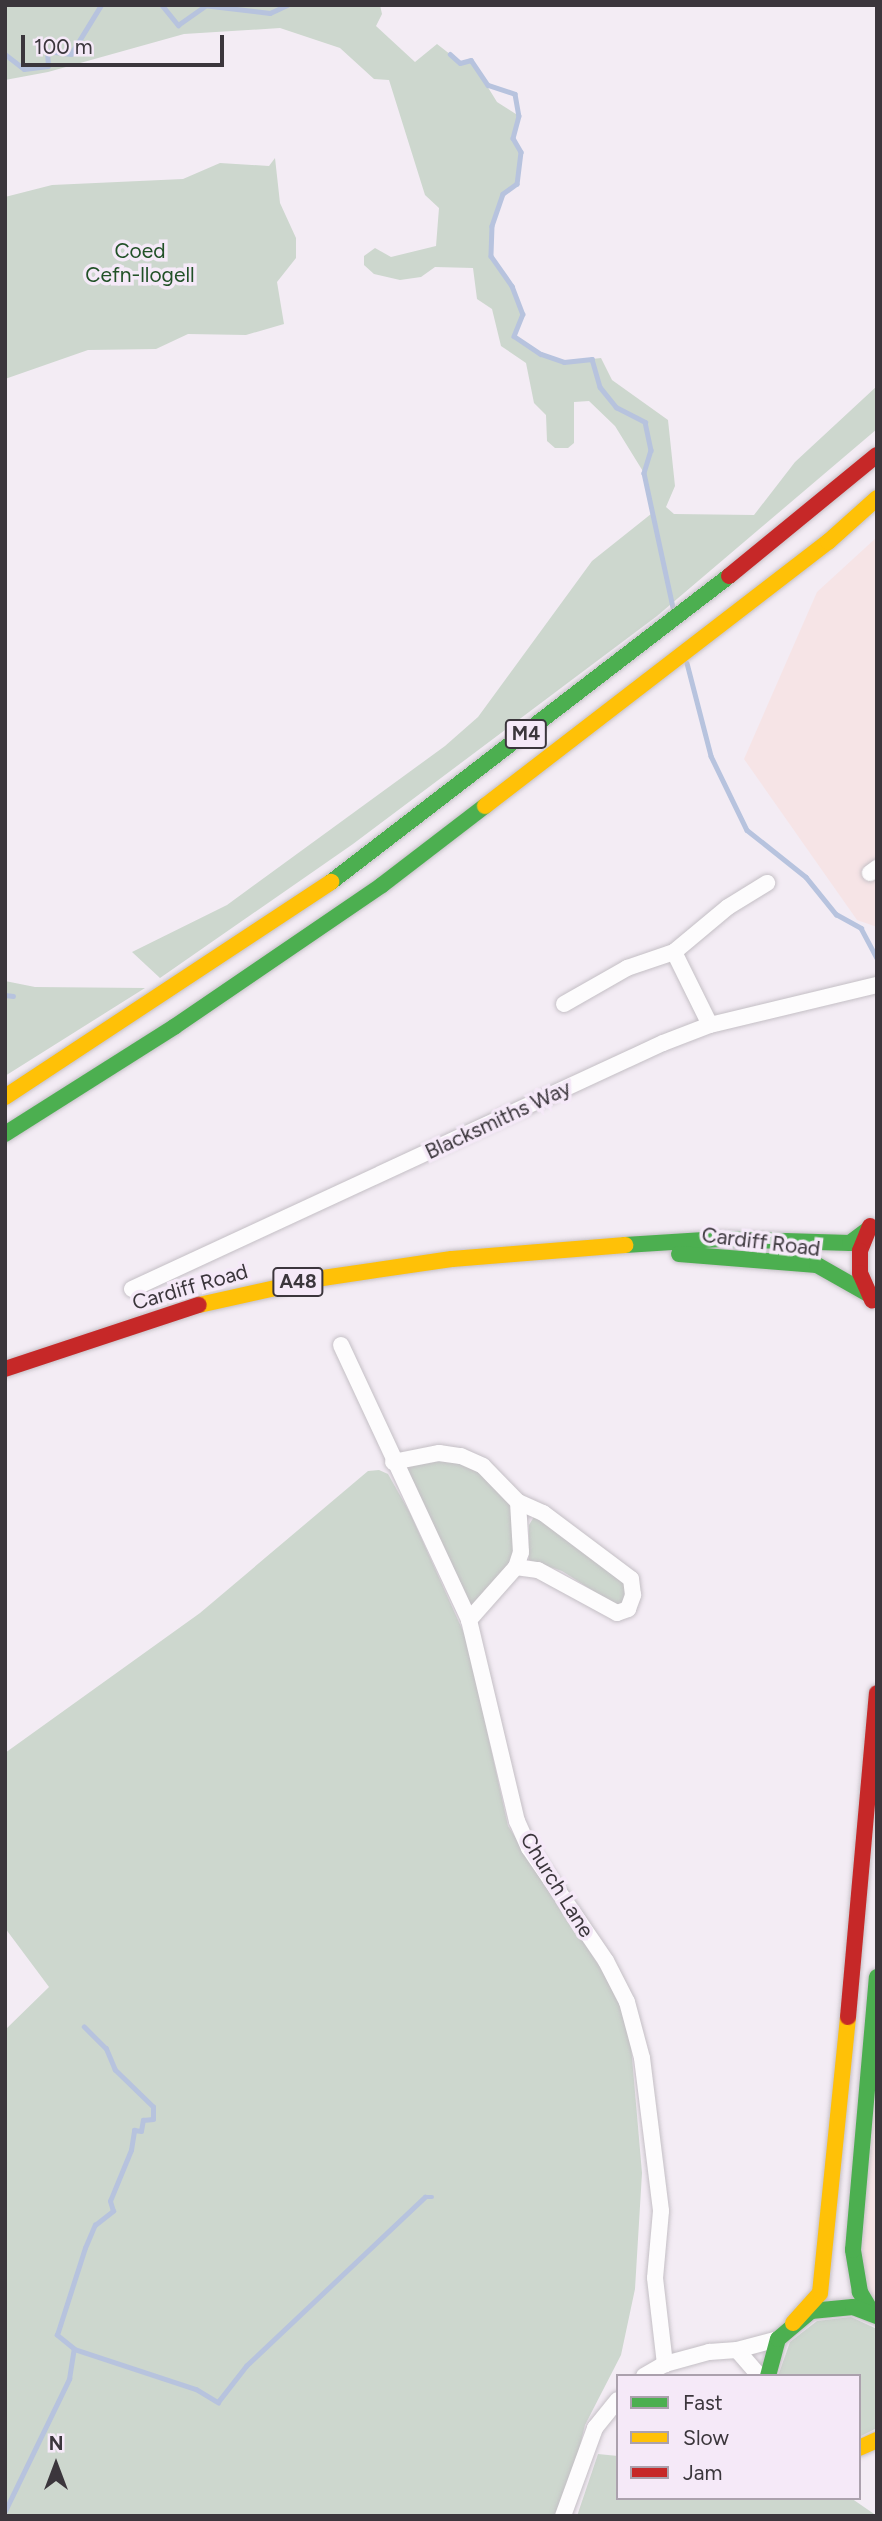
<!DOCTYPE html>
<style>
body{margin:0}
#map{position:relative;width:882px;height:2521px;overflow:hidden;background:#f3ecf4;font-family:Figtree,sans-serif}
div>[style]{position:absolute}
.commercial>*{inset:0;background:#f6e4e6}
.green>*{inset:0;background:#cdd7ce}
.stream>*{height:4.5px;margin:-2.25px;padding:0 2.25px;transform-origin:2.25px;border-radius:2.25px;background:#b7c3de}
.roads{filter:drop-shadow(0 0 2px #c4bfc5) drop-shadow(0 0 2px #c4bfc5)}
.street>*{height:16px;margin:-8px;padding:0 8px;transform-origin:8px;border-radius:8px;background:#fdfcfd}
.fast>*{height:16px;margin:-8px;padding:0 8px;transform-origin:8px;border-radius:8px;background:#4caf50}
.slow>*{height:16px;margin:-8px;padding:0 8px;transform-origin:8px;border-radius:8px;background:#ffc107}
.jam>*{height:16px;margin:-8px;padding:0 8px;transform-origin:8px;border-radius:8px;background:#c62828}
span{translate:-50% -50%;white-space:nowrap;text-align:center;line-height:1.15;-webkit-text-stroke:7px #f5e9f8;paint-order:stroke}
.shield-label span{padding:2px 5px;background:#f5e9f8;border:2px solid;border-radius:5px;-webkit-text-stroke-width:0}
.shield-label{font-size:19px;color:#3b363c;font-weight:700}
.park-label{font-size:21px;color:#225128}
.street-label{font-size:21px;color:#3b363c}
.frame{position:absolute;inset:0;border:7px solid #3b363c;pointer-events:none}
.legend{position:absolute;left:616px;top:2374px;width:245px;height:126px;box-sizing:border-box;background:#f5e9f8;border:2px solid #aba1ad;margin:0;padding:9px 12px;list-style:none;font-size:21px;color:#3b363c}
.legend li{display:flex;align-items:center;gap:14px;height:35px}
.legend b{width:35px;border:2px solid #aba1ad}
.north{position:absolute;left:21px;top:2430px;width:70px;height:70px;-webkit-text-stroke:5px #f5e9f8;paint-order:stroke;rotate:0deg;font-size:19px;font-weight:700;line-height:28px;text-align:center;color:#3b363c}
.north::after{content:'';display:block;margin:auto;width:24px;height:32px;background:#3b363c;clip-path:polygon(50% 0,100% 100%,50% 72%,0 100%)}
.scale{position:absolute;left:21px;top:35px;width:203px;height:32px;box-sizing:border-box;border:4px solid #3b363c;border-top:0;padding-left:9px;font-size:21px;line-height:24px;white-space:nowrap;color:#3b363c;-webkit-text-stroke:5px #f5e9f8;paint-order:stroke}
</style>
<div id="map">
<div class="commercial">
<i style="clip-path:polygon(877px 537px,877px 927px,857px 920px,744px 759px,817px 592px)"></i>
<i style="clip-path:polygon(877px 1977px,877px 2316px,860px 2292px)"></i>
</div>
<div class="green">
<i style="clip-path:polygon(5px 5px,380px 5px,382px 14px,376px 26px,415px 62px,437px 44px,460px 62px,471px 60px,497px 102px,519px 116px,513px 138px,521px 152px,517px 184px,503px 194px,492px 226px,491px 256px,512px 286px,523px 314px,514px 336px,541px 354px,564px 362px,601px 358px,612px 380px,668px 420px,675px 486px,666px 507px,674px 514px,754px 515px,795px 462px,877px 386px,877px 429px,657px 616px,353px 844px,160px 978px,132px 952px,227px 905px,445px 746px,478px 717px,592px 561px,651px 514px,644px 473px,615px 426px,589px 401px,574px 402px,574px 443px,568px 448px,555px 448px,547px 441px,546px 415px,534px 403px,526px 363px,501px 346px,492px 309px,477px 299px,473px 268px,435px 267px,421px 277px,400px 280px,374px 274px,364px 265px,364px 256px,375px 248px,391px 257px,436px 246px,439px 208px,425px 195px,389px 80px,374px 79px,340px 48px,280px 28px,184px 34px,48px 72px,5px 80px)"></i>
<i style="clip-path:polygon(275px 158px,280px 203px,296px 238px,296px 258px,277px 282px,284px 324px,246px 335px,188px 334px,156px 349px,88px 350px,5px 379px,5px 197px,52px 185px,183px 179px,220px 163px,269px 166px)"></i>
<i style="clip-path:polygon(5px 981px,35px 987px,145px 988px,5px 1076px)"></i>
<i style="clip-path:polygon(424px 1460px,469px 1463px,511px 1496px,518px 1542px,510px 1569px,473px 1609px,406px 1469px,407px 1464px)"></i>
<i style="clip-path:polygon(379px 1470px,388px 1474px,410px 1513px,467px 1640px,508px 1826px,618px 1995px,631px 2046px,642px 2173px,635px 2289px,621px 2355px,585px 2425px,563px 2516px,5px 2516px,5px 2030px,49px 1987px,5px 1928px,5px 1753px,200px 1613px,368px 1471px)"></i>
<i style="clip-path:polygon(535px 1515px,627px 1580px,624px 1603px,617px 1606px,562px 1571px,529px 1560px,529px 1525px)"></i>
<i style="clip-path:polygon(851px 2317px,877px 2329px,877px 2428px,859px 2437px,859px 2376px,778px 2376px,790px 2342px,817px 2321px)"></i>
<i style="clip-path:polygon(598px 2454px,618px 2456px,618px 2498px,851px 2498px,877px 2516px,577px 2516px)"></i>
</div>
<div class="stream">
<i style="left:162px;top:5px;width:26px;rotate:51deg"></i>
<i style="left:178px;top:25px;width:32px;rotate:-35deg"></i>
<i style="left:203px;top:5px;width:67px;rotate:6.8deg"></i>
<i style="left:270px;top:13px;width:19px;rotate:-25deg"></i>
<i style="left:5px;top:54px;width:24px;rotate:38deg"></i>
<i style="left:24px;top:69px;width:24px;rotate:-7deg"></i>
<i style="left:48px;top:66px;width:15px;rotate:-94deg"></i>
<i style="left:47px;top:51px;width:24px;rotate:7deg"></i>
<i style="left:71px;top:54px;width:57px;rotate:-58.5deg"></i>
<i style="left:450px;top:54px;width:13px;rotate:42deg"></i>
<i style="left:460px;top:63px;width:11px;rotate:-15deg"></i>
<i style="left:471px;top:60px;width:30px;rotate:56deg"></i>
<i style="left:488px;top:85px;width:28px;rotate:18deg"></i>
<i style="left:515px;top:94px;width:22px;rotate:80deg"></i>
<i style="left:519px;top:116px;width:23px;rotate:105deg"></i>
<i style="left:513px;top:138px;width:16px;rotate:60deg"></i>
<i style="left:521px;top:152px;width:32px;rotate:97deg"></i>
<i style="left:517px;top:184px;width:17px;rotate:144deg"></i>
<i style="left:503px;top:194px;width:34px;rotate:109deg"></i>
<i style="left:492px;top:226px;width:30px;rotate:92deg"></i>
<i style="left:491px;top:256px;width:37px;rotate:55deg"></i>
<i style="left:512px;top:286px;width:30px;rotate:69deg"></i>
<i style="left:523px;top:314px;width:24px;rotate:112deg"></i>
<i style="left:514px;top:336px;width:32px;rotate:34deg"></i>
<i style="left:541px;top:354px;width:24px;rotate:19deg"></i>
<i style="left:564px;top:362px;width:28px;rotate:-6deg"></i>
<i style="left:592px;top:359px;width:29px;rotate:74deg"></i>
<i style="left:600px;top:387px;width:26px;rotate:51deg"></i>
<i style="left:616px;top:407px;width:33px;rotate:27deg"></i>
<i style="left:645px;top:422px;width:29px;rotate:78deg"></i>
<i style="left:651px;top:450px;width:24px;rotate:107deg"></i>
<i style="left:644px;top:473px;width:137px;rotate:77.8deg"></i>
<i style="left:687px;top:663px;width:96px;rotate:75.5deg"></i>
<i style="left:711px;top:756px;width:82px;rotate:64.1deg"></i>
<i style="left:747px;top:830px;width:75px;rotate:38.5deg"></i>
<i style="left:806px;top:877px;width:48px;rotate:51deg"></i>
<i style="left:836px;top:914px;width:29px;rotate:29deg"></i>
<i style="left:861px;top:928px;width:34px;rotate:62deg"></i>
<i style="left:5px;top:995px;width:8px;rotate:7deg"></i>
<i style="left:74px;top:2349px;width:128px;rotate:18.2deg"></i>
<i style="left:196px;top:2389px;width:26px;rotate:31deg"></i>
<i style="left:218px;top:2402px;width:46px;rotate:-52.1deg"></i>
<i style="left:246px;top:2366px;width:246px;rotate:-43.4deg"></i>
<i style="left:425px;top:2197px;width:7px"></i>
<i style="left:5px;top:2511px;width:147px;rotate:-64.1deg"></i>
<i style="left:69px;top:2379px;width:30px;rotate:-81deg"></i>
<i style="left:74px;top:2349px;width:22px;rotate:-141deg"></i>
<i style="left:57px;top:2335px;width:91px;rotate:-72.2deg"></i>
<i style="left:85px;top:2248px;width:25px;rotate:-67deg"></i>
<i style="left:95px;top:2225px;width:23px;rotate:-38deg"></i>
<i style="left:113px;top:2211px;width:10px;rotate:-107deg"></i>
<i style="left:110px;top:2201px;width:55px;rotate:-67.6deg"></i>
<i style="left:131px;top:2150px;width:20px;rotate:-81deg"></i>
<i style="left:134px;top:2130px;width:7px;rotate:8deg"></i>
<i style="left:141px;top:2131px;width:11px;rotate:-80deg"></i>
<i style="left:143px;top:2120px;width:10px;rotate:-6deg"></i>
<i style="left:153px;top:2119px;width:12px;rotate:-90deg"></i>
<i style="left:153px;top:2107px;width:53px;rotate:-135.8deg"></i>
<i style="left:115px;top:2070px;width:23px;rotate:-113deg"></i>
<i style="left:106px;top:2049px;width:31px;rotate:-135deg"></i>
</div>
<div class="roads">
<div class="street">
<i style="left:870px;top:873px;width:9px;rotate:-36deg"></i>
<i style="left:674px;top:952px;width:81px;rotate:63.7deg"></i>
<i style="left:564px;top:1004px;width:73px;rotate:-29.7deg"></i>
<i style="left:627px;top:968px;width:50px;rotate:-18.8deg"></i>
<i style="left:674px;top:952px;width:70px;rotate:-39.8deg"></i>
<i style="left:728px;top:907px;width:46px;rotate:-31.6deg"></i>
<i style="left:132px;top:1289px;width:585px;rotate:-24.86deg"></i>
<i style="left:663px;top:1043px;width:50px;rotate:-21deg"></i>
<i style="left:710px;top:1025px;width:172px;rotate:-13.5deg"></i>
<i style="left:341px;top:1345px;width:303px;rotate:65deg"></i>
<i style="left:469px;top:1620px;width:207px;rotate:76.6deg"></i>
<i style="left:517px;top:1821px;width:30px;rotate:66deg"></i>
<i style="left:529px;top:1848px;width:137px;rotate:55.7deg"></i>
<i style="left:606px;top:1961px;width:46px;rotate:62.9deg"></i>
<i style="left:627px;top:2002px;width:58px;rotate:75deg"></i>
<i style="left:642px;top:2058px;width:154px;rotate:82.9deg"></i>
<i style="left:661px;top:2211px;width:67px;rotate:95.1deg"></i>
<i style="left:655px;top:2278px;width:87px;rotate:83.4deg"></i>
<i style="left:393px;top:1462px;width:47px;rotate:-11.1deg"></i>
<i style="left:439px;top:1453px;width:22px;rotate:8deg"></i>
<i style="left:461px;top:1456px;width:24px;rotate:24deg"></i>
<i style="left:483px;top:1466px;width:50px;rotate:45.8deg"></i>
<i style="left:518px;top:1502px;width:50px;rotate:86.6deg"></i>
<i style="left:521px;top:1552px;width:16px;rotate:108deg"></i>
<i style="left:516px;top:1567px;width:71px;rotate:131.6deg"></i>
<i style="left:516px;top:1567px;width:22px;rotate:8deg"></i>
<i style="left:538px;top:1570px;width:90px;rotate:28.6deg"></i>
<i style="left:617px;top:1613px;width:12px;rotate:-20deg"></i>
<i style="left:628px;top:1609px;width:15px;rotate:-70deg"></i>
<i style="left:633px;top:1595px;width:16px;rotate:-97deg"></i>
<i style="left:631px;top:1579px;width:110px;rotate:-143.1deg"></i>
<i style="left:543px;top:1513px;width:27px;rotate:-156deg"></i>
<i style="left:737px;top:2350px;width:35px;rotate:49deg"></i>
<i style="left:644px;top:2376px;width:24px;rotate:-30deg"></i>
<i style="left:665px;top:2364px;width:46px;rotate:-15.3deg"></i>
<i style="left:709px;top:2352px;width:28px;rotate:-4deg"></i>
<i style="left:737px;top:2350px;width:42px;rotate:-15deg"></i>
<i style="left:563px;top:2516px;width:94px;rotate:-70deg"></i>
<i style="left:595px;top:2428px;width:36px;rotate:-51deg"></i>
</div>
<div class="fast">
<i style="left:331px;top:882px;width:502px;rotate:-37.55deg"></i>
<i style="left:5px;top:1134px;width:200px;rotate:-32.3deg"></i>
<i style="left:174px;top:1027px;width:252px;rotate:-34.3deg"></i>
<i style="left:382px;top:885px;width:130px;rotate:-37.5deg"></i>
<i style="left:625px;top:1245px;width:95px;rotate:-3.6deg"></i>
<i style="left:720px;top:1239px;width:130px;rotate:1.8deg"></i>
<i style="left:850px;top:1243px;width:21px;rotate:-37deg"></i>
<i style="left:679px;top:1254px;width:138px;rotate:4.6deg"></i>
<i style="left:817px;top:1265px;width:59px;rotate:29.6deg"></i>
<i style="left:873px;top:2314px;width:26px;rotate:-121deg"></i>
<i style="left:860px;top:2292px;width:43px;rotate:-99.5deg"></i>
<i style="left:853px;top:2250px;width:274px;rotate:-85deg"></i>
<i style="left:768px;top:2376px;width:38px;rotate:-75deg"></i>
<i style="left:778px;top:2339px;width:43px;rotate:-40.3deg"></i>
<i style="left:811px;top:2311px;width:42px;rotate:-5.4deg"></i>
<i style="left:853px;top:2307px;width:26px;rotate:21deg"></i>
</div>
<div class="slow">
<i style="left:485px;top:806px;width:433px;rotate:-37.6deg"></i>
<i style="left:828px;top:542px;width:66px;rotate:-41.9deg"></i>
<i style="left:5px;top:1097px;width:391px;rotate:-33.4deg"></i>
<i style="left:199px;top:1305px;width:120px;rotate:-12.5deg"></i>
<i style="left:316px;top:1279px;width:137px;rotate:-8.4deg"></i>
<i style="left:452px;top:1259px;width:174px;rotate:-4.6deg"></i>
<i style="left:793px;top:2323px;width:40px;rotate:-48deg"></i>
<i style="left:820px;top:2293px;width:277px;rotate:-84.2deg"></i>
<i style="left:859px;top:2448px;width:20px;rotate:-24deg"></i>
</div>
<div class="jam">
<i style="left:729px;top:576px;width:191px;rotate:-39.3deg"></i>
<i style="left:870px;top:1226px;width:27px;rotate:112deg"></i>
<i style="left:860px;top:1251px;width:22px;rotate:90deg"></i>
<i style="left:860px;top:1273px;width:30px;rotate:66deg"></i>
<i style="left:5px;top:1369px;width:204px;rotate:-18.3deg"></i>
<i style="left:848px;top:2017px;width:325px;rotate:-84.9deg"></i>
</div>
</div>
<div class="shield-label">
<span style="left:526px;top:734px">M4</span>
<span style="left:298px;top:1282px">A48</span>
</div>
<div class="park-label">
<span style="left:140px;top:263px">Coed<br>Cefn-llogell</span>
</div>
<div class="street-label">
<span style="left:498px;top:1120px;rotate:-25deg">Blacksmiths Way</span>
<span style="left:761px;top:1242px;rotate:7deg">Cardiff Road</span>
<span style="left:190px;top:1287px;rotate:-16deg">Cardiff Road</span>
<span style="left:557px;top:1885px;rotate:58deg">Church Lane</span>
</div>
<div class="frame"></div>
<ul class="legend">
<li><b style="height:9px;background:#4caf50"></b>Fast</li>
<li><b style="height:9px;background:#ffc107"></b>Slow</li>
<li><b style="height:9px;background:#c62828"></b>Jam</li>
</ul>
<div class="north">N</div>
<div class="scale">100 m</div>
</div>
